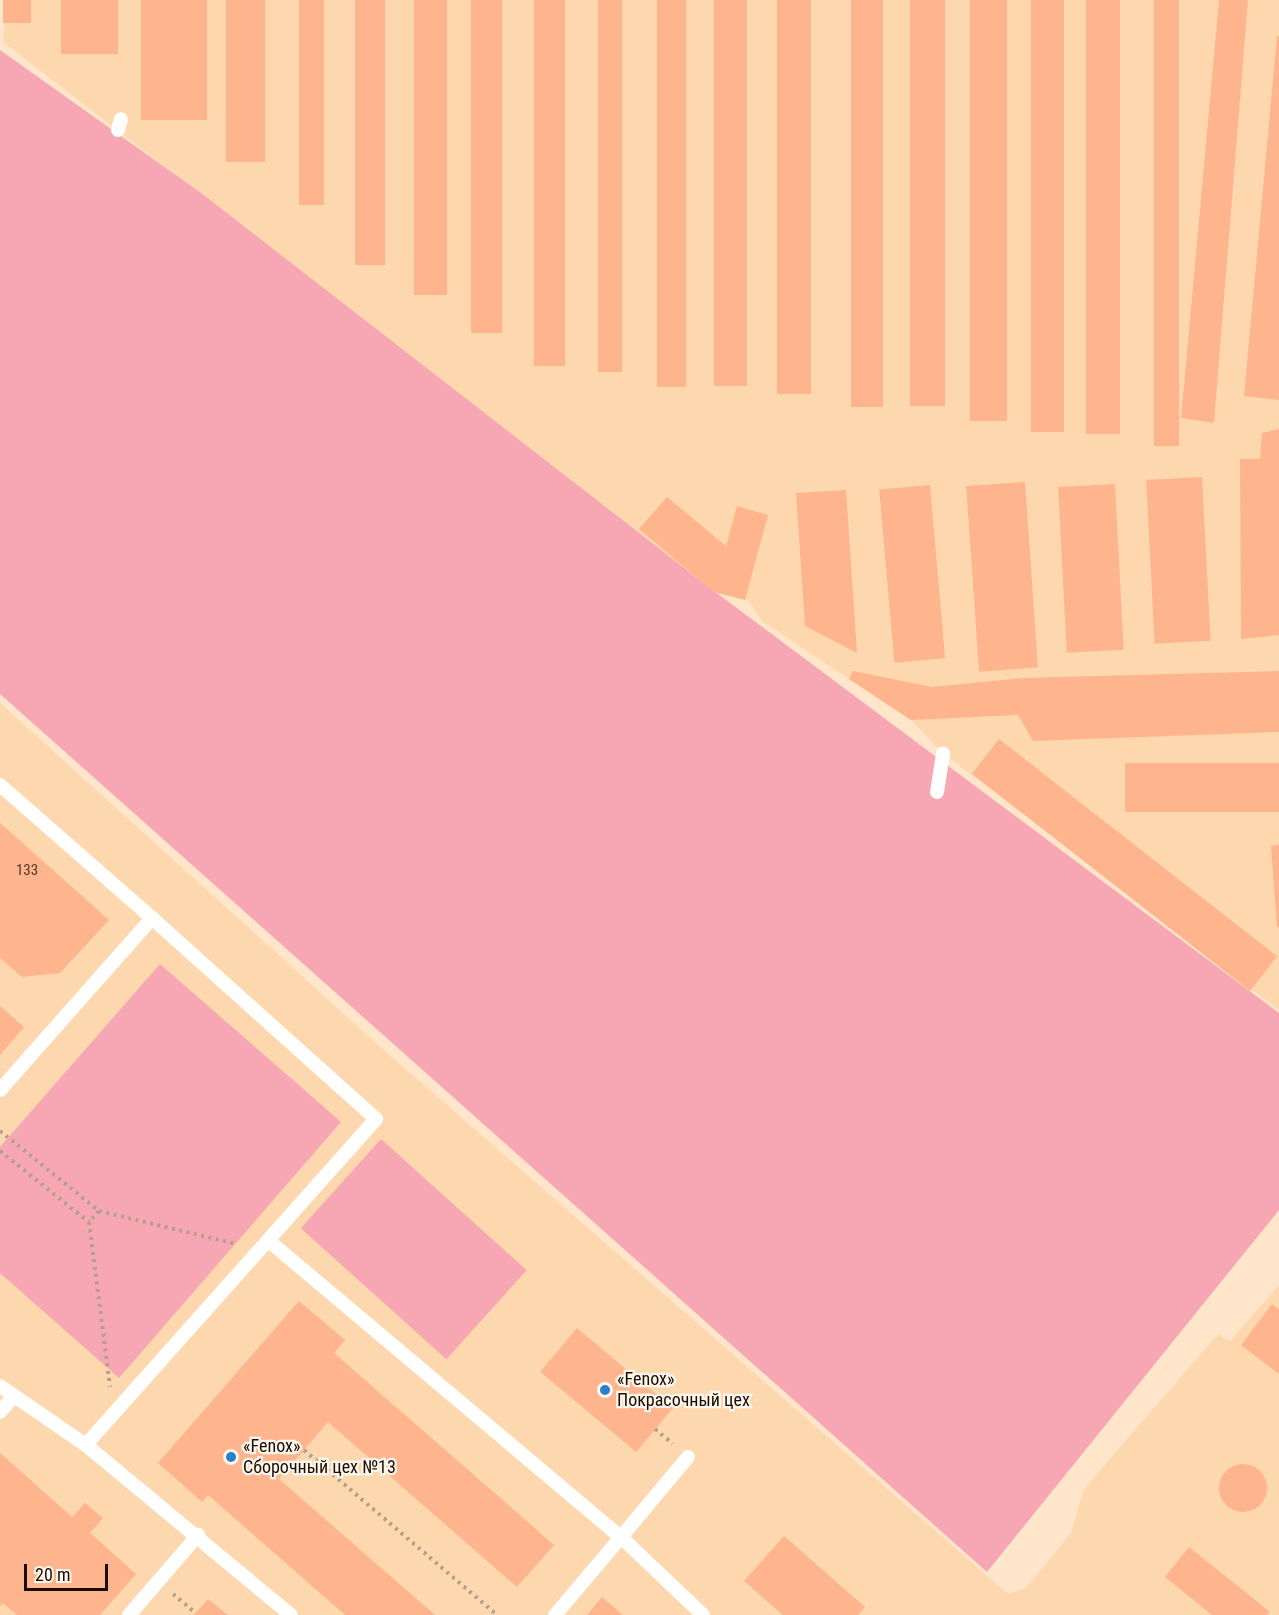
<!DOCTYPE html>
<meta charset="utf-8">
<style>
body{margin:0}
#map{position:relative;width:1279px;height:1615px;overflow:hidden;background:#ffe6cb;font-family:"Roboto Condensed",sans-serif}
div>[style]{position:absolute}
.built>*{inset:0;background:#fdd8af}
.green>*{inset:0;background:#f7a7b3;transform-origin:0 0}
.building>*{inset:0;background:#feb58e;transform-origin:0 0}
.round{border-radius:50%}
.path>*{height:4px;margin-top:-2px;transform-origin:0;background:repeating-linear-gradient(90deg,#b6a08a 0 3px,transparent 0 7.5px)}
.service>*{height:14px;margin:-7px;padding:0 7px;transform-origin:7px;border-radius:7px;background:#fff}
.dots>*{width:16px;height:16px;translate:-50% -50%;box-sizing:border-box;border:3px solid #fff6ee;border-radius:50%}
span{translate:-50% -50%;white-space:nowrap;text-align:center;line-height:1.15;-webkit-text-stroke:4.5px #fff6ee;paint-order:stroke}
.number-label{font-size:15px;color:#533724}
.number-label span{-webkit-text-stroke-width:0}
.poi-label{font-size:18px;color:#1a0d00}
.left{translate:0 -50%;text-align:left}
.scale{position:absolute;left:24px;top:1564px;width:84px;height:27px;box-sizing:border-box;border:3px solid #1a0d00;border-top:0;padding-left:8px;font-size:18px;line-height:21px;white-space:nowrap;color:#1a0d00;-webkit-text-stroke:4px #fff6ee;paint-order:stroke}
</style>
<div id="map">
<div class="built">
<i style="clip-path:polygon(6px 0,1279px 0,1279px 1010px,943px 753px,911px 720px,762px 621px,748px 600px,714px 591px,3px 42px)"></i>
<i style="clip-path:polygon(0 703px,378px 1045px,1008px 1594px,1026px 1588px,1071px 1533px,1084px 1489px,1218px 1334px,1230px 1341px,1279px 1285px,1279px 1615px,0 1615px)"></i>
</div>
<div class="green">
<i style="clip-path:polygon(0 50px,201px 193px,714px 591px,1279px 1013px,1279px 1210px,987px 1572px,0 694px)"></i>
<i style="clip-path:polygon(160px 964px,341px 1122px,119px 1378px,0 1273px,0 1147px)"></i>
<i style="left:381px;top:1139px;width:196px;height:120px;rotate:42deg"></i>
</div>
<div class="building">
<i style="left:3px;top:0;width:28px;height:23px"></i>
<i style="left:61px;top:0;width:57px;height:54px"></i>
<i style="left:141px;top:0;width:66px;height:120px"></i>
<i style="left:226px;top:0;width:39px;height:162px"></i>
<i style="left:299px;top:0;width:25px;height:205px"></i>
<i style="left:355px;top:0;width:30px;height:265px"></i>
<i style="left:414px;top:0;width:33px;height:295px"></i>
<i style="left:471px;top:0;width:31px;height:333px"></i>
<i style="left:534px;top:0;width:31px;height:366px"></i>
<i style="left:598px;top:0;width:24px;height:372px"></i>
<i style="left:657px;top:0;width:29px;height:387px"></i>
<i style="left:714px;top:0;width:33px;height:386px"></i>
<i style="left:777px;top:0;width:34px;height:394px"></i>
<i style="left:851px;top:0;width:32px;height:407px"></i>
<i style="left:910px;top:0;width:35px;height:406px"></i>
<i style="left:970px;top:0;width:37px;height:421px"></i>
<i style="left:1031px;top:0;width:33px;height:432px"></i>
<i style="left:1086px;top:0;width:34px;height:434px"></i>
<i style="left:1154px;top:0;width:25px;height:446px"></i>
<i style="clip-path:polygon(1219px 0,1248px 0,1214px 423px,1181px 418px)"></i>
<i style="clip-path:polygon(1277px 36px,1279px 36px,1279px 400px,1244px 396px)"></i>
<i style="clip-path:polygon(1279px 429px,1279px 635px,1241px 639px,1240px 459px,1260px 459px,1262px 433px)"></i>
<i style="left:1202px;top:477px;width:164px;height:56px;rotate:87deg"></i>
<i style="left:1025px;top:482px;width:186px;height:59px;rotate:86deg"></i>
<i style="left:1115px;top:484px;width:166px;height:57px;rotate:87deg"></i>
<i style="left:930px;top:485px;width:174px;height:51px;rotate:85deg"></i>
<i style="clip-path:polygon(846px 490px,857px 653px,805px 626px,796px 493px)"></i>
<i style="clip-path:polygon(667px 497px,726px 546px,737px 506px,768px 515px,745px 600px,714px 592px,639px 529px)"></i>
<i style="clip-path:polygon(853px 671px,932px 687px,1023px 678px,1279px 671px,1279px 732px,1033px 741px,1018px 715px,911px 720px,849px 679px)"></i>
<i style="left:999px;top:739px;width:353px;height:44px;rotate:38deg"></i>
<i style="left:1279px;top:763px;width:49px;height:154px;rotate:90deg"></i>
<i style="clip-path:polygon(0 823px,109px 920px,60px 973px,22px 977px,0 958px)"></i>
<i style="clip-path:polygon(1279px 845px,1279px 927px,1277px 927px,1271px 846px)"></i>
<i style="clip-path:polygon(0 1006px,24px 1027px,0 1055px)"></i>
<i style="clip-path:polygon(299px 1301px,345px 1340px,334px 1353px,554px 1545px,517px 1587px,328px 1422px,279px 1479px,435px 1615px,345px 1615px,208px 1495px,202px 1502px,158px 1463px)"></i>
<i style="clip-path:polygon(1272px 1304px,1279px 1309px,1279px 1374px,1241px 1345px)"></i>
<i style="left:577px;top:1328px;width:125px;height:57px;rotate:40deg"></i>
<i style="clip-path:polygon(0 1453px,72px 1517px,85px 1503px,103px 1518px,90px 1533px,136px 1574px,100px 1615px,17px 1615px,3px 1603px,0 1606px)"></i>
<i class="round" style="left:1219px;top:1464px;width:48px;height:48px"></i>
<i style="clip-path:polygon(784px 1536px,865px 1607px,858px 1615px,783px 1615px,744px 1581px)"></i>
<i style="clip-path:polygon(1189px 1547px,1270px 1612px,1267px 1615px,1212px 1615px,1165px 1577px)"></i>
<i style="clip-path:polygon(602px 1597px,623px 1615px,587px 1615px)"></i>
<i style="clip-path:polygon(208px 1599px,228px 1615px,194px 1615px)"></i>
</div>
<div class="path">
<i style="left:0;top:1131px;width:127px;rotate:38.9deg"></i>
<i style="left:99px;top:1211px;width:15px;rotate:132deg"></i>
<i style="left:89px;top:1222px;width:166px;rotate:82.7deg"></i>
<i style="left:0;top:1151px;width:114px;rotate:38.6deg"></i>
<i style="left:99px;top:1211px;width:141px;rotate:13.5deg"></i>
<i style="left:655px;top:1429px;width:23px;rotate:40deg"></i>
<i style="left:304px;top:1450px;width:254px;rotate:40.5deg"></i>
<i style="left:173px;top:1594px;width:30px;rotate:40deg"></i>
</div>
<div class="service">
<i style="left:118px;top:130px;width:11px;rotate:-75deg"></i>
<i style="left:0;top:785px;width:202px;rotate:41.2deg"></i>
<i style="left:937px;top:792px;width:39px;rotate:-81deg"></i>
<i style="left:0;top:1090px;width:230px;rotate:-48.5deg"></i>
<i style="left:152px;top:918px;width:301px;rotate:41.9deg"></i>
<i style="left:376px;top:1119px;width:436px;rotate:131.7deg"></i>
<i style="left:86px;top:1445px;width:266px;rotate:39.7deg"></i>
<i style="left:269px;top:1241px;width:460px;rotate:40.1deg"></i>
<i style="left:621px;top:1537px;width:102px;rotate:130.2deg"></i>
<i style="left:0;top:1386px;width:104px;rotate:34.5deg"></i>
<i style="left:0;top:1412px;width:20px;rotate:-49deg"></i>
<i style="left:688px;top:1457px;width:104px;rotate:129.9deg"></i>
<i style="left:621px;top:1537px;width:113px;rotate:43.6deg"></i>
<i style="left:129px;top:1615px;width:106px;rotate:-49.2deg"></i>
</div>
<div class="dots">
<i style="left:605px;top:1390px;background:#2780cd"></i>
<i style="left:231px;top:1457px;background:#2780cd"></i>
</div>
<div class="number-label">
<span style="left:27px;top:871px">133</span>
</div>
<div class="poi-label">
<span class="left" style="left:617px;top:1390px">«Fenox»<br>Покрасочный цех</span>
<span class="left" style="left:243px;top:1457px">«Fenox»<br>Сборочный цех №13</span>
</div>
<div class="scale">20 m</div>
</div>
